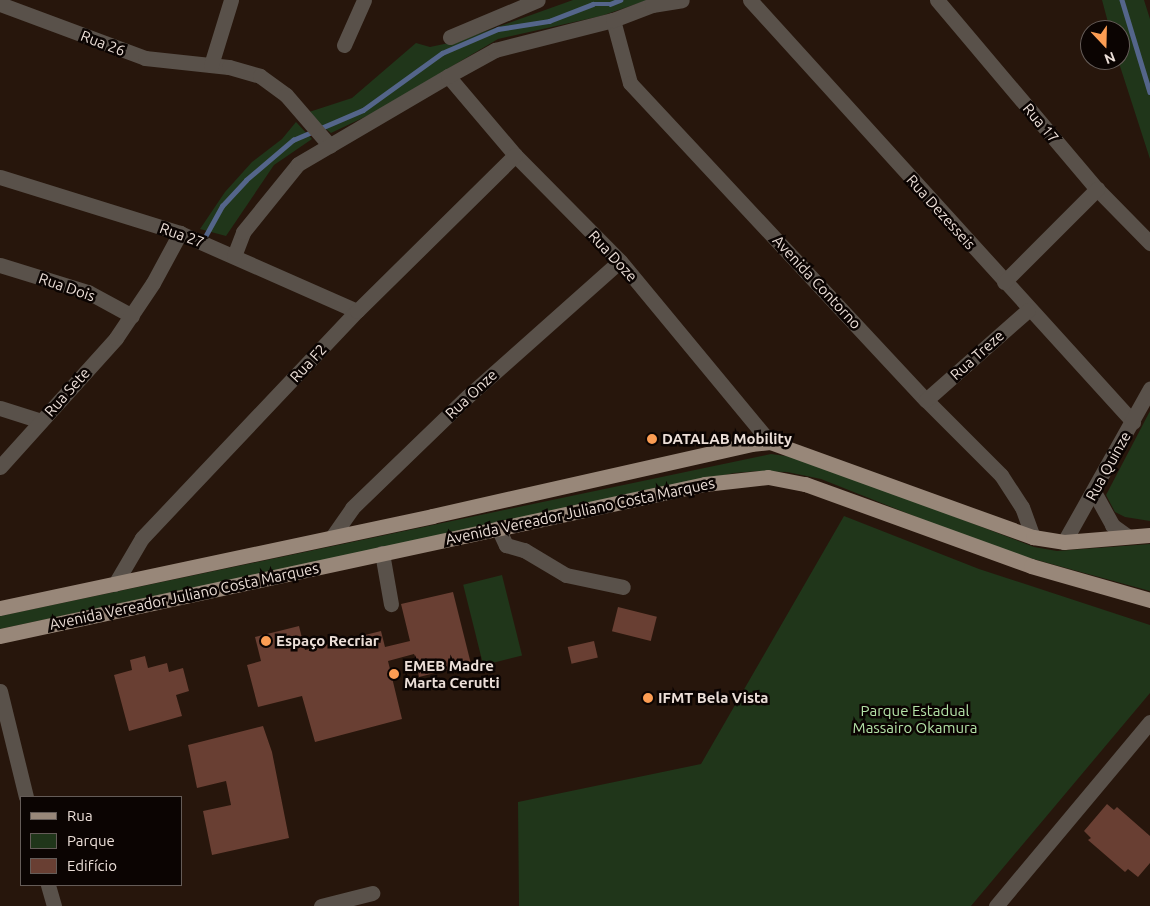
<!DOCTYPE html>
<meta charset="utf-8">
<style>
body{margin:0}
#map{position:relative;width:1150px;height:906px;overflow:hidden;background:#27160c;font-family:Ubuntu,sans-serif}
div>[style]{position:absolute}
.green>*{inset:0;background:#20361a;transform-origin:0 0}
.stream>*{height:4.5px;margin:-2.25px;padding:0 2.25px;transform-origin:2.25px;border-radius:2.25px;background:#54658a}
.building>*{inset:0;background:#693f33;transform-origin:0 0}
.minor>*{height:15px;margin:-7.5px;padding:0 7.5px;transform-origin:7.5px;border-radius:7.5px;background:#59514a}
.major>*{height:15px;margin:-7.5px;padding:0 7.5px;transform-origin:7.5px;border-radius:7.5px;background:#988779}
.dots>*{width:14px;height:14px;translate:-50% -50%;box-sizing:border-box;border:2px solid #0b0402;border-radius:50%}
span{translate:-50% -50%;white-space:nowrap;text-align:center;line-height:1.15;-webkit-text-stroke:5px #0b0402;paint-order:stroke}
.street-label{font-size:15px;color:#ecdfd8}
.poi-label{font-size:15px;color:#ecdfd8;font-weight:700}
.left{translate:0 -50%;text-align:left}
.park-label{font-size:15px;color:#b4e3a8}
.legend{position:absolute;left:20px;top:796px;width:162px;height:90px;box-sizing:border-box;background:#0b0402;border:1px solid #655c58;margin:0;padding:6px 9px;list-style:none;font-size:15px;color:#ecdfd8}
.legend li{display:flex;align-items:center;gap:10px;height:25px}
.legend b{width:25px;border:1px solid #655c58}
.north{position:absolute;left:1080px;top:20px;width:50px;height:50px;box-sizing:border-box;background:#0b0402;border:1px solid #655c58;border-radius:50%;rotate:159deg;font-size:14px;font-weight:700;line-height:20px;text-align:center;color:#ecdfd8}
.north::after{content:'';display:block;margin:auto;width:18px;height:22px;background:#fc9d53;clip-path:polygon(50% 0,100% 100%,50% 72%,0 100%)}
</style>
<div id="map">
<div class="green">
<i style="clip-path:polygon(573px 0,648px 0,601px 16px,498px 39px,373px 113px,331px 133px,306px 113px,352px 98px,416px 43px,430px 47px,458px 41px)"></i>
<i style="clip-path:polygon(1102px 0,1144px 0,1150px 19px,1150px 159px,1118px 60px,1120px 30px,1110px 30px)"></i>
<i style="clip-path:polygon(296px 122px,312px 139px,274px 165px,226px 236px,200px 229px,225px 192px,252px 162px,282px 139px)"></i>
<i style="clip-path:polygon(1150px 411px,1150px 521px,1125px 517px,1115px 512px,1106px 495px)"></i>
<i style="clip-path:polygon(771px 454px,793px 457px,859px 480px,1034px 547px,1057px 551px,1150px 544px,1150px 591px,997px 549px,821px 479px,787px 472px,758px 471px,734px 473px,0 629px,0 616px)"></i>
<i style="clip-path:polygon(844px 516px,979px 569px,1150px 625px,1150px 693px,971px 906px,519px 906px,518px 802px,701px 764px)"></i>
<i style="left:502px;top:575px;width:83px;height:40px;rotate:76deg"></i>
</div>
<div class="stream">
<i style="left:1122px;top:0;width:96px;rotate:73.1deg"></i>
<i style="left:206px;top:235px;width:33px;rotate:-61deg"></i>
<i style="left:222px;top:206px;width:35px;rotate:-47deg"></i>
<i style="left:246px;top:180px;width:62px;rotate:-40.4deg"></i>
<i style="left:293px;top:140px;width:76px;rotate:-23.2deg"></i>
<i style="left:363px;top:110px;width:97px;rotate:-35.8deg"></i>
<i style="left:442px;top:53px;width:61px;rotate:-23.2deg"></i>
<i style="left:498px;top:29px;width:52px;rotate:-8.9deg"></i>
<i style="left:549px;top:21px;width:47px;rotate:-21.1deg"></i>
<i style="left:593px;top:4px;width:17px"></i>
<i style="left:610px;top:4px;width:11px;rotate:-22deg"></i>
</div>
<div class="building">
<i style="clip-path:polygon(453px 592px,471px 664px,419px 677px,414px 654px,388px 661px,402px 719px,315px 742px,302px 696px,258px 707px,247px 665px,261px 661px,255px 637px,299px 626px,305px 650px,381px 631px,385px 647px,410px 641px,401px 604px)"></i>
<i style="left:618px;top:607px;width:40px;height:25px;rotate:14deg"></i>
<i style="left:594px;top:641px;width:17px;height:27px;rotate:77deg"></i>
<i style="clip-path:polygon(145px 656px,148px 668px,167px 663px,169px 672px,183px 668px,189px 691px,176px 695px,182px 716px,129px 731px,114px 675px,132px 670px,130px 660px)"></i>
<i style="clip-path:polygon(263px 726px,272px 752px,289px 838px,212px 855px,203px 811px,231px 805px,226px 781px,197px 788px,188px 745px)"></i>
<i style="clip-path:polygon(1107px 804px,1114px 810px,1117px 807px,1150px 836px,1150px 863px,1138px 877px,1128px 869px,1125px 872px,1088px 840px,1091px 838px,1084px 831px)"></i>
</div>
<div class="minor">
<i style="left:750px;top:0;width:570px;rotate:47.77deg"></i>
<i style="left:937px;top:0;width:248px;rotate:49.8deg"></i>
<i style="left:1097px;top:189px;width:76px;rotate:45.5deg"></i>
<i style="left:0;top:4px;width:155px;rotate:20.4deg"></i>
<i style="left:145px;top:58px;width:84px;rotate:6.1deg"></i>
<i style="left:229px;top:67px;width:32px;rotate:16deg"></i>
<i style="left:260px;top:76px;width:32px;rotate:36deg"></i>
<i style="left:286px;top:95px;width:67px;rotate:49.2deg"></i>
<i style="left:613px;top:20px;width:65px;rotate:74.9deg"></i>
<i style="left:630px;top:83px;width:434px;rotate:47deg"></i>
<i style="left:926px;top:400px;width:106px;rotate:45deg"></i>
<i style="left:1001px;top:475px;width:38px;rotate:57deg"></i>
<i style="left:1022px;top:507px;width:32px;rotate:70deg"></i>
<i style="left:450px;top:37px;width:95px;rotate:-22.8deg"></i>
<i style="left:344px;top:45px;width:49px;rotate:-66deg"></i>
<i style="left:211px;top:65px;width:68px;rotate:-72.9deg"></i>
<i style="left:448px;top:76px;width:104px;rotate:49.7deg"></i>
<i style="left:515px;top:155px;width:149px;rotate:45.3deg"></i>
<i style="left:620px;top:261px;width:235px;rotate:50.4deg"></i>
<i style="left:0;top:177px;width:189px;rotate:17.3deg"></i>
<i style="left:180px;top:233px;width:193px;rotate:23.8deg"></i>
<i style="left:234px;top:256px;width:26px;rotate:-69deg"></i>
<i style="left:243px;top:232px;width:87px;rotate:-51deg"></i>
<i style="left:298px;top:164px;width:174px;rotate:-30.4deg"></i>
<i style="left:448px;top:76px;width:54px;rotate:-29deg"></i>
<i style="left:495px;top:50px;width:122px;rotate:-14.3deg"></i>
<i style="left:613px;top:20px;width:42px;rotate:-21deg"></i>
<i style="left:652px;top:5px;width:30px;rotate:-9deg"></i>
<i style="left:0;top:265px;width:92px;rotate:17.1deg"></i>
<i style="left:88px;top:292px;width:50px;rotate:28.6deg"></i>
<i style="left:1004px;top:282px;width:132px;rotate:-45deg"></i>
<i style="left:926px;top:400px;width:136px;rotate:-41.4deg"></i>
<i style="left:0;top:408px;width:43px;rotate:17.6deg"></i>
<i style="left:0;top:467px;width:173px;rotate:-48deg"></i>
<i style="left:116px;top:338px;width:66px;rotate:-56.1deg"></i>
<i style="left:153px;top:283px;width:57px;rotate:-61.6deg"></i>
<i style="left:1094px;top:492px;width:38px;rotate:61deg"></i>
<i style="left:1112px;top:525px;width:19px;rotate:36deg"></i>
<i style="left:498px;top:528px;width:19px;rotate:65deg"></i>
<i style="left:506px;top:545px;width:19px;rotate:16deg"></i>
<i style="left:524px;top:550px;width:49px;rotate:30.8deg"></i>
<i style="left:566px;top:575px;width:58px;rotate:11.9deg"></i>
<i style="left:332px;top:537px;width:35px;rotate:-55deg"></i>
<i style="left:352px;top:508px;width:161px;rotate:-44deg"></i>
<i style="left:468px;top:396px;width:203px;rotate:-41.6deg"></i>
<i style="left:1064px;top:542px;width:176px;rotate:-60.7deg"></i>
<i style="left:382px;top:553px;width:52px;rotate:80deg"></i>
<i style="left:115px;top:584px;width:53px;rotate:-59.6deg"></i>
<i style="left:142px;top:538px;width:313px;rotate:-46.6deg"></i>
<i style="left:357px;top:311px;width:222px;rotate:-44.6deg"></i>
<i style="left:0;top:691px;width:109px;rotate:76.2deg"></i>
<i style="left:48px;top:885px;width:22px;rotate:74deg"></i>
<i style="left:321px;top:906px;width:53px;rotate:-14.3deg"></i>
<i style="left:996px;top:906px;width:240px;rotate:-50.1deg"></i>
</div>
<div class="major">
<i style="left:0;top:608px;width:442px;rotate:-12deg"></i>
<i style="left:432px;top:516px;width:327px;rotate:-12.7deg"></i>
<i style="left:751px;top:444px;width:19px;rotate:-6deg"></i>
<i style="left:770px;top:442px;width:280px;rotate:19.9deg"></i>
<i style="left:1033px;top:537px;width:31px;rotate:9deg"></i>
<i style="left:1064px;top:542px;width:86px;rotate:-4.7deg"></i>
<i style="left:0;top:636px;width:721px;rotate:-12.17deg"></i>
<i style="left:705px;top:484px;width:63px;rotate:-6.3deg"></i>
<i style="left:768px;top:477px;width:38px;rotate:11deg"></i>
<i style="left:805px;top:484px;width:240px;rotate:19.9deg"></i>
<i style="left:1031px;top:566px;width:124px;rotate:15.9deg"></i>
</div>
<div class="dots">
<i style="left:652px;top:439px;background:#fc9d53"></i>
<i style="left:266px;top:641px;background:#fc9d53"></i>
<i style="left:394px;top:674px;background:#fc9d53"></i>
<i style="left:648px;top:698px;background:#fc9d53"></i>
</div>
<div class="street-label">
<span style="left:103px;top:43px;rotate:21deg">Rua 26</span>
<span style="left:1041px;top:123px;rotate:50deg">Rua 17</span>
<span style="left:941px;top:212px;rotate:48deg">Rua Dezesseis</span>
<span style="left:182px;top:235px;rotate:20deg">Rua 27</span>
<span style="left:613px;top:256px;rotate:47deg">Rua Doze</span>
<span style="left:817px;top:282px;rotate:47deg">Avenida Contorno</span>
<span style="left:67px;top:287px;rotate:19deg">Rua Dois</span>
<span style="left:977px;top:355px;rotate:-42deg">Rua Treze</span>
<span style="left:308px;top:363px;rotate:-47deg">Rua F2</span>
<span style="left:67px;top:392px;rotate:-48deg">Rua Sete</span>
<span style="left:471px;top:394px;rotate:-43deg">Rua Onze</span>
<span style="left:1108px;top:466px;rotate:-61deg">Rua Quinze</span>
<span style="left:580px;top:511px;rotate:-12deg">Avenida Vereador Juliano Costa Marques</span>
<span style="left:184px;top:596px;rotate:-12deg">Avenida Vereador Juliano Costa Marques</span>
</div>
<div class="poi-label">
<span class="left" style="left:662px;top:439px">DATALAB Mobility</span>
<span class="left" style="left:276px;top:641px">Espaço Recriar</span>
<span class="left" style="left:404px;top:674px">EMEB Madre<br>Marta Cerutti</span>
<span class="left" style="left:658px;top:698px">IFMT Bela Vista</span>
</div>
<div class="park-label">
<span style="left:915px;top:719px">Parque Estadual<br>Massairo Okamura</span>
</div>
<ul class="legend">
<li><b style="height:6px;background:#988779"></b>Rua</li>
<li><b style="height:14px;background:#20361a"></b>Parque</li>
<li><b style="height:14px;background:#693f33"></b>Edifício</li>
</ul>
<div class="north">N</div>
</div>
